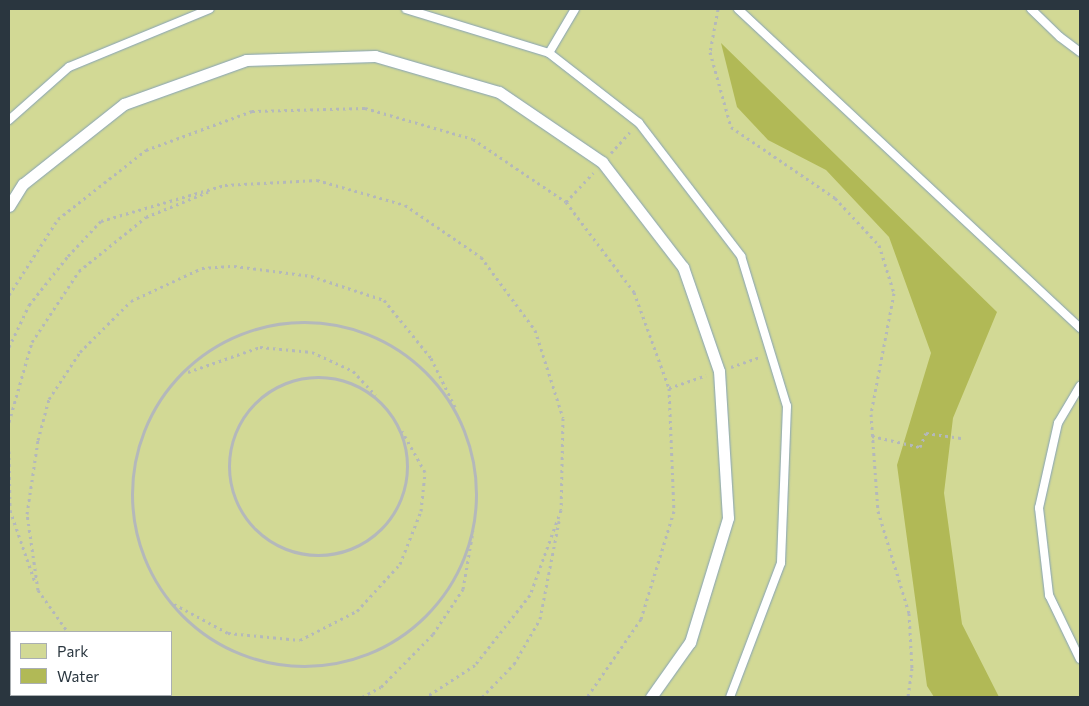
<!DOCTYPE html>
<style>
body{margin:0}
#map{position:relative;width:1089px;height:706px;overflow:hidden;background:#fbfbfb;font-family:Commissioner,sans-serif}
div>[style]{position:absolute}
.green>*{inset:0;background:#d2d995}
.water>*{inset:0;background:#b1b956}
.path>*{height:3px;margin-top:-1.5px;transform-origin:0;background:repeating-linear-gradient(90deg,#b4b8bb 0 2.5px,transparent 0 6.5px)}
.path>.ring{margin:-1.5px;padding:0;box-sizing:content-box;background:none;border:3px solid #b4b8bb;border-radius:50%}
.roads{filter:drop-shadow(0 0 1px #84a1b8) drop-shadow(0 0 1px #84a1b8)}
.service>*{height:8px;margin:-4px;padding:0 4px;transform-origin:4px;border-radius:4px;background:#fff}
.pedestrian>*{height:11px;margin:-5.5px;padding:0 5.5px;transform-origin:5.5px;border-radius:5.5px;background:#fff}
span{translate:-50% -50%;white-space:nowrap;text-align:center;line-height:1.15;-webkit-text-stroke:5px #fff;paint-order:stroke}
.frame{position:absolute;inset:0;border:10px solid #2a363f;pointer-events:none}
.legend{position:absolute;left:10px;top:631px;width:162px;height:65px;box-sizing:border-box;background:#fff;border:1px solid #aaafb2;margin:0;padding:6px 9px;list-style:none;font-size:15px;color:#2a363f}
.legend li{display:flex;align-items:center;gap:10px;height:25px}
.legend b{width:25px;border:1px solid #aaafb2}
</style>
<div id="map">
<div class="green">
<i style="clip-path:polygon(evenodd,9px 9px,1080px 9px,1080px 697px,9px 697px,9px 9px,11px 632px,171px 632px,171px 695px,11px 695px,11px 632px)"></i>
</div>
<div class="water">
<i style="clip-path:polygon(721px 43px,997px 312px,953px 418px,944px 493px,962px 624px,999px 697px,934px 697px,927px 686px,897px 465px,931px 353px,889px 237px,826px 170px,768px 140px,737px 107px)"></i>
</div>
<div class="path">
<i style="left:718px;top:9px;width:44px;rotate:100.5deg"></i>
<i style="left:710px;top:52px;width:78px;rotate:74.4deg"></i>
<i style="left:731px;top:127px;width:126px;rotate:34.3deg"></i>
<i style="left:835px;top:198px;width:64px;rotate:46.9deg"></i>
<i style="left:879px;top:245px;width:50px;rotate:72.6deg"></i>
<i style="left:894px;top:293px;width:123px;rotate:100.8deg"></i>
<i style="left:871px;top:414px;width:97px;rotate:85.9deg"></i>
<i style="left:878px;top:511px;width:107px;rotate:73.1deg"></i>
<i style="left:909px;top:613px;width:55px;rotate:86.9deg"></i>
<i style="left:912px;top:668px;width:29px;rotate:98deg"></i>
<i style="left:611px;top:153px;width:28px;rotate:-48deg"></i>
<i style="left:566px;top:202px;width:40px;rotate:-47deg"></i>
<i style="left:9px;top:295px;width:90px;rotate:-57.2deg"></i>
<i style="left:58px;top:219px;width:112px;rotate:-38.1deg"></i>
<i style="left:146px;top:150px;width:113px;rotate:-20.2deg"></i>
<i style="left:252px;top:111px;width:113px;rotate:-1.5deg"></i>
<i style="left:365px;top:108px;width:112px;rotate:16deg"></i>
<i style="left:473px;top:139px;width:112px;rotate:34.1deg"></i>
<i style="left:566px;top:202px;width:113px;rotate:52.9deg"></i>
<i style="left:634px;top:292px;width:102px;rotate:70deg"></i>
<i style="left:669px;top:388px;width:123px;rotate:87.7deg"></i>
<i style="left:674px;top:511px;width:113px;rotate:107deg"></i>
<i style="left:641px;top:619px;width:95px;rotate:124.7deg"></i>
<i class="ring" style="left:132px;top:322px;width:341px;height:341px"></i>
<i style="left:9px;top:347px;width:47px;rotate:-64.5deg"></i>
<i style="left:29px;top:305px;width:63px;rotate:-51.5deg"></i>
<i style="left:68px;top:256px;width:48px;rotate:-46.7deg"></i>
<i style="left:101px;top:221px;width:129px;rotate:-16.2deg"></i>
<i style="left:225px;top:185px;width:92px;rotate:-3.1deg"></i>
<i style="left:317px;top:180px;width:91px;rotate:15.9deg"></i>
<i style="left:405px;top:205px;width:92px;rotate:34.4deg"></i>
<i style="left:481px;top:257px;width:91px;rotate:53.5deg"></i>
<i style="left:535px;top:330px;width:92px;rotate:72.3deg"></i>
<i style="left:563px;top:418px;width:92px;rotate:91.2deg"></i>
<i style="left:561px;top:510px;width:90px;rotate:110deg"></i>
<i style="left:530px;top:595px;width:89px;rotate:128.2deg"></i>
<i style="left:475px;top:665px;width:59px;rotate:146.9deg"></i>
<i style="left:731px;top:367px;width:31px;rotate:-19deg"></i>
<i style="left:188px;top:372px;width:76px;rotate:-19.1deg"></i>
<i style="left:260px;top:347px;width:52px;rotate:5.5deg"></i>
<i style="left:312px;top:352px;width:45px;rotate:24.9deg"></i>
<i style="left:353px;top:371px;width:33px;rotate:47deg"></i>
<i class="ring" style="left:229px;top:377px;width:175px;height:175px"></i>
<i style="left:669px;top:388px;width:39px;rotate:-19deg"></i>
<i style="left:9px;top:422px;width:83px;rotate:-74deg"></i>
<i style="left:32px;top:342px;width:85px;rotate:-56.5deg"></i>
<i style="left:79px;top:271px;width:86px;rotate:-38.9deg"></i>
<i style="left:146px;top:217px;width:67px;rotate:-22deg"></i>
<i style="left:872px;top:436px;width:49px;rotate:12.9deg"></i>
<i style="left:920px;top:447px;width:15px;rotate:-67deg"></i>
<i style="left:926px;top:433px;width:37px;rotate:8deg"></i>
<i style="left:9px;top:451px;width:59px;rotate:89deg"></i>
<i style="left:10px;top:510px;width:76px;rotate:70.9deg"></i>
<i style="left:38px;top:590px;width:77px;rotate:-98.2deg"></i>
<i style="left:27px;top:514px;width:75px;rotate:-81.5deg"></i>
<i style="left:38px;top:440px;width:42px;rotate:-75deg"></i>
<i style="left:49px;top:399px;width:56px;rotate:-56.6deg"></i>
<i style="left:80px;top:352px;width:72px;rotate:-45deg"></i>
<i style="left:131px;top:301px;width:78px;rotate:-24.9deg"></i>
<i style="left:202px;top:268px;width:32px;rotate:-4deg"></i>
<i style="left:234px;top:266px;width:78px;rotate:7.4deg"></i>
<i style="left:311px;top:276px;width:77px;rotate:18.2deg"></i>
<i style="left:384px;top:300px;width:75px;rotate:51deg"></i>
<i style="left:431px;top:358px;width:57px;rotate:63.9deg"></i>
<i style="left:38px;top:590px;width:52px;rotate:54.5deg"></i>
<i style="left:174px;top:604px;width:61px;rotate:28.2deg"></i>
<i style="left:228px;top:633px;width:72px;rotate:5.6deg"></i>
<i style="left:300px;top:640px;width:64px;rotate:-27deg"></i>
<i style="left:357px;top:611px;width:64px;rotate:-47.5deg"></i>
<i style="left:400px;top:564px;width:57px;rotate:-68.4deg"></i>
<i style="left:421px;top:511px;width:39px;rotate:-84deg"></i>
<i style="left:425px;top:472px;width:47px;rotate:-119.3deg"></i>
<i style="left:9px;top:633px;width:5px;rotate:68deg"></i>
<i style="left:49px;top:695px;width:3px;rotate:45deg"></i>
<i style="left:137px;top:695px;width:4px;rotate:34deg"></i>
<i style="left:362px;top:697px;width:21px;rotate:-28deg"></i>
<i style="left:381px;top:687px;width:74px;rotate:-45.5deg"></i>
<i style="left:433px;top:634px;width:54px;rotate:-56.3deg"></i>
<i style="left:463px;top:589px;width:59px;rotate:-80.2deg"></i>
<i style="left:482px;top:697px;width:46px;rotate:-45.9deg"></i>
<i style="left:514px;top:664px;width:52px;rotate:-60deg"></i>
<i style="left:540px;top:619px;width:100px;rotate:-79deg"></i>
</div>
<div class="roads">
<div class="service">
<i style="left:406px;top:9px;width:150px;rotate:17.1deg"></i>
<i style="left:549px;top:53px;width:114px;rotate:37.9deg"></i>
<i style="left:639px;top:123px;width:168px;rotate:52.5deg"></i>
<i style="left:741px;top:256px;width:157px;rotate:73deg"></i>
<i style="left:787px;top:406px;width:157px;rotate:92.2deg"></i>
<i style="left:781px;top:563px;width:143px;rotate:110.8deg"></i>
<i style="left:738px;top:9px;width:468px;rotate:43deg"></i>
<i style="left:1031px;top:9px;width:40px;rotate:44deg"></i>
<i style="left:1060px;top:37px;width:25px;rotate:37deg"></i>
<i style="left:549px;top:53px;width:51px;rotate:-59.4deg"></i>
<i style="left:9px;top:120px;width:80px;rotate:-41.5deg"></i>
<i style="left:69px;top:67px;width:152px;rotate:-22.4deg"></i>
<i style="left:1080px;top:386px;width:43px;rotate:120.7deg"></i>
<i style="left:1058px;top:423px;width:87px;rotate:102.6deg"></i>
<i style="left:1039px;top:508px;width:88px;rotate:83.4deg"></i>
<i style="left:1049px;top:595px;width:71px;rotate:64.2deg"></i>
</div>
<div class="pedestrian">
<i style="left:9px;top:206px;width:26px;rotate:-58deg"></i>
<i style="left:23px;top:184px;width:129px;rotate:-38.4deg"></i>
<i style="left:124px;top:104px;width:130px;rotate:-19.8deg"></i>
<i style="left:246px;top:60px;width:129px;rotate:-1.8deg"></i>
<i style="left:375px;top:56px;width:129px;rotate:16.2deg"></i>
<i style="left:499px;top:92px;width:125px;rotate:34.2deg"></i>
<i style="left:602px;top:162px;width:133px;rotate:52.4deg"></i>
<i style="left:683px;top:267px;width:110px;rotate:70.9deg"></i>
<i style="left:719px;top:371px;width:147px;rotate:86.5deg"></i>
<i style="left:728px;top:518px;width:130px;rotate:107deg"></i>
<i style="left:690px;top:642px;width:67px;rotate:125.3deg"></i>
</div>
</div>
<div class="frame"></div>
<ul class="legend">
<li><b style="height:14px;background:#d2d995"></b>Park</li>
<li><b style="height:14px;background:#b1b956"></b>Water</li>
</ul>
</div>
